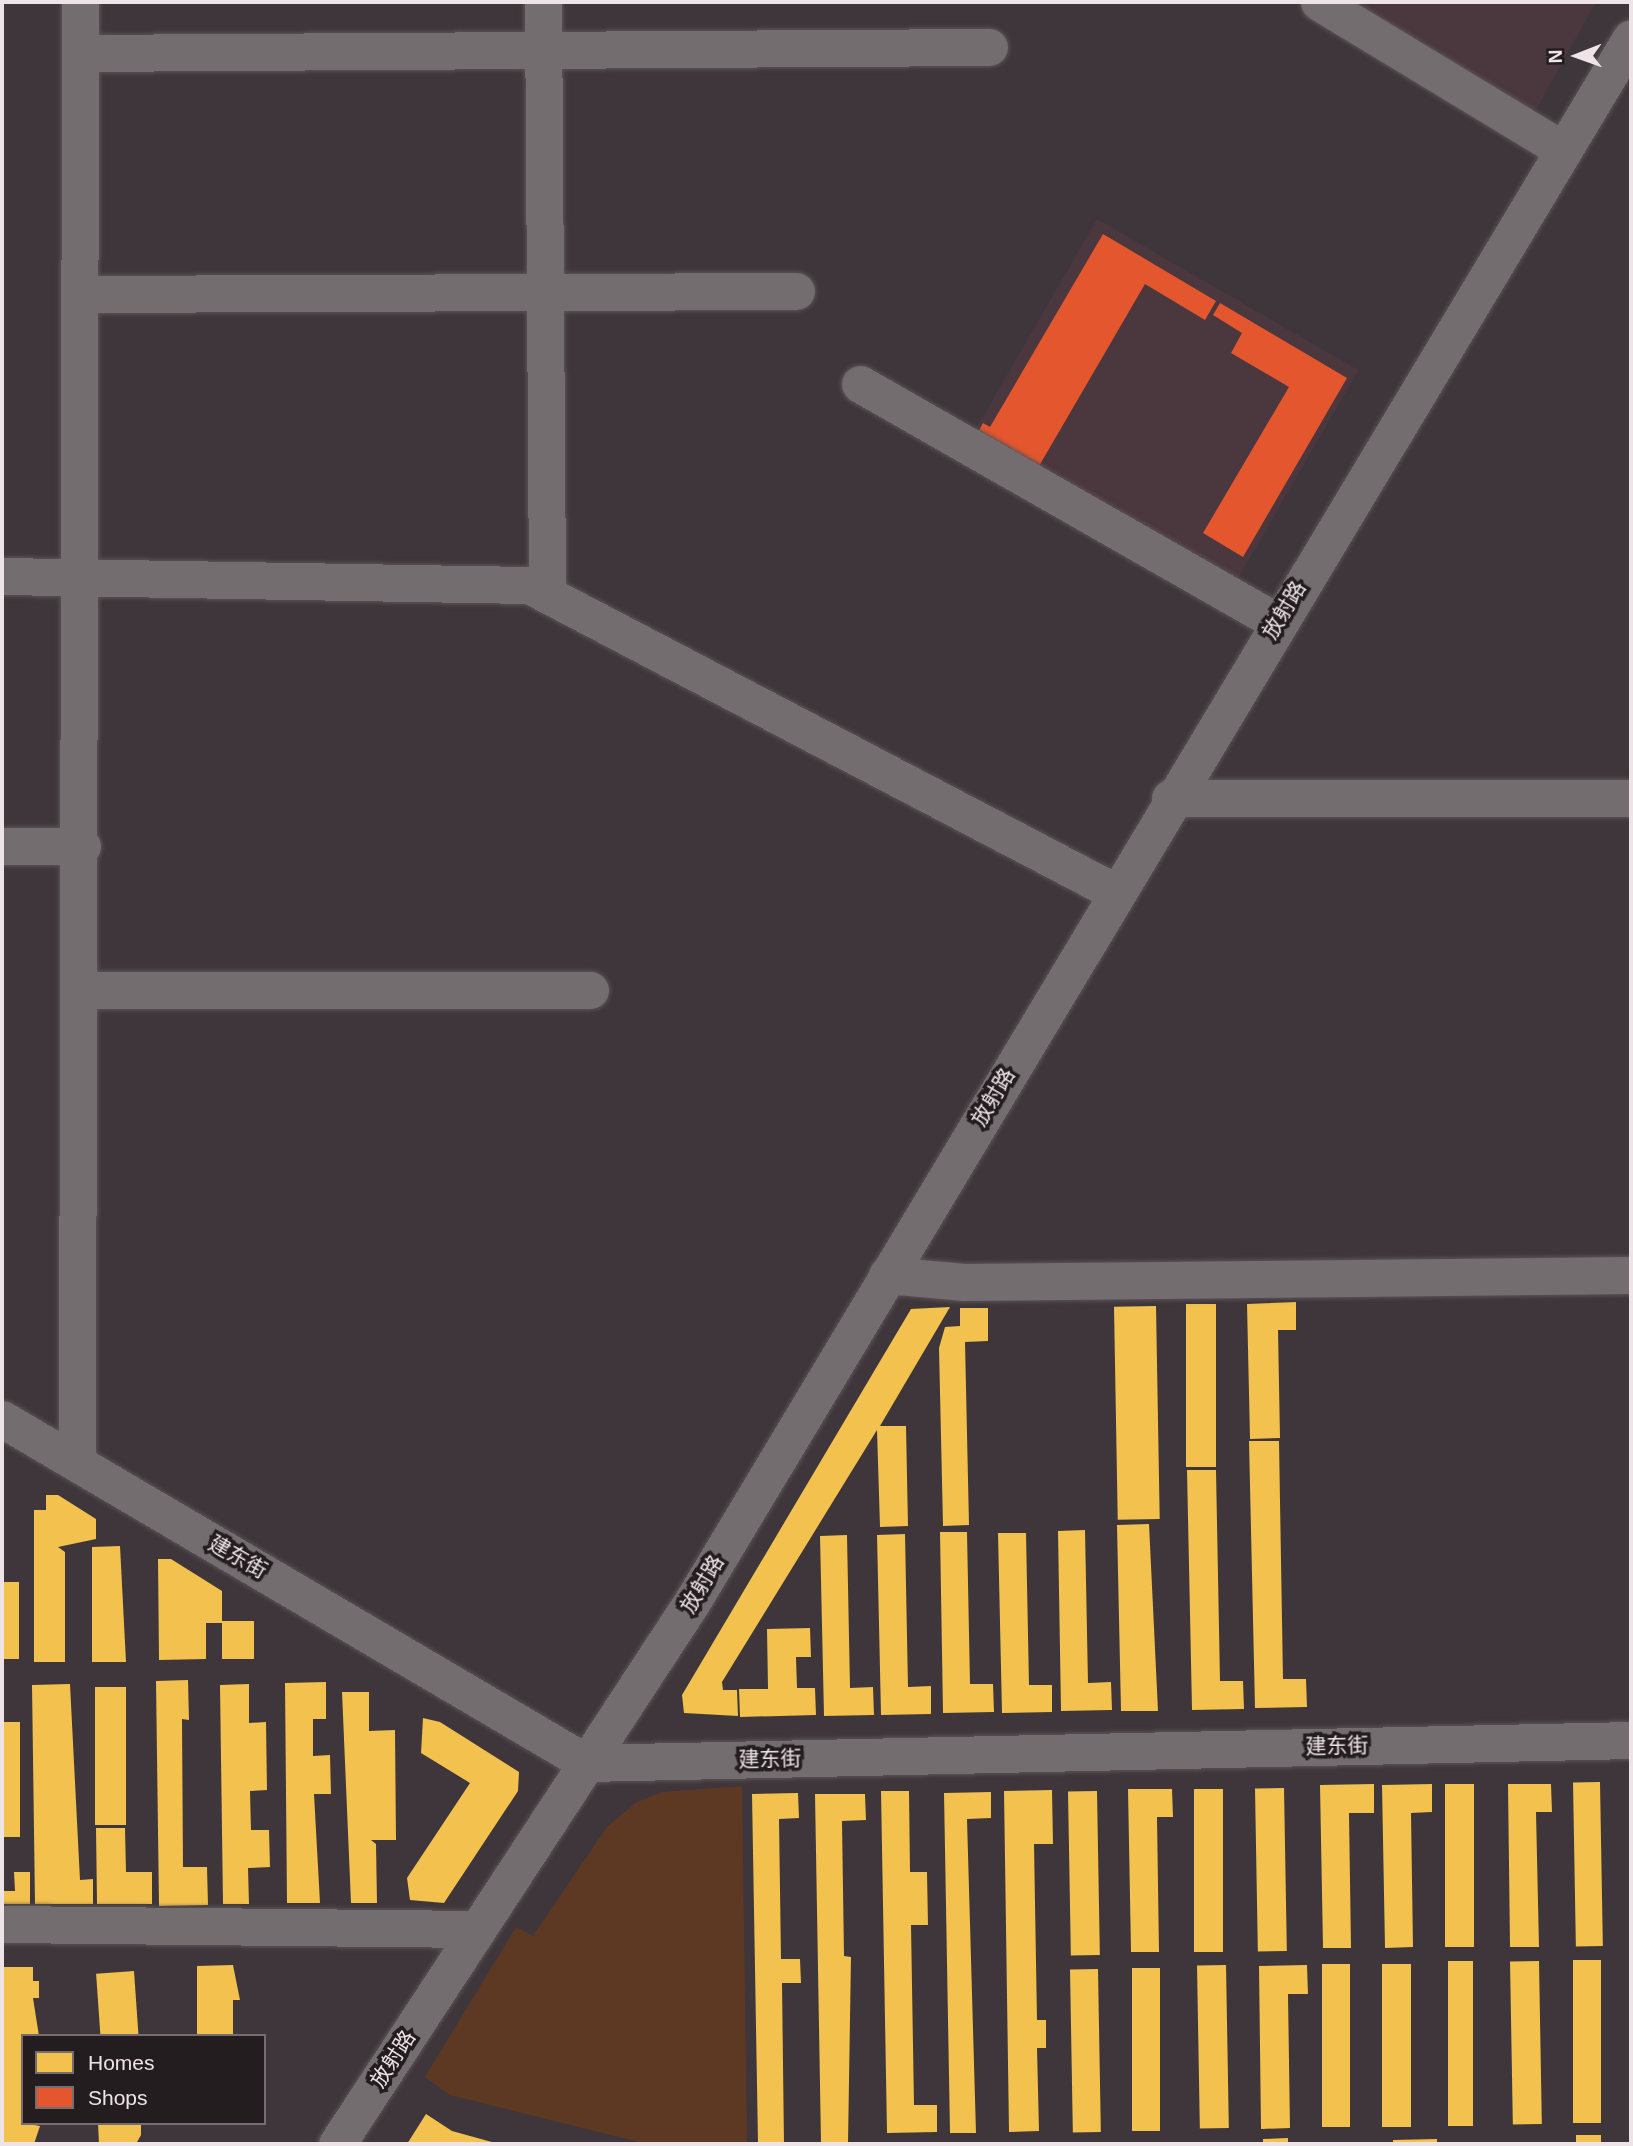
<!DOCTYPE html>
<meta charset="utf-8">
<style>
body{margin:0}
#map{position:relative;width:1633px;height:2146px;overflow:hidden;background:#3e363a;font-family:Helvetica,"Noto Sans SC",sans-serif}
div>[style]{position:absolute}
.built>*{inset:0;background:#4b373e;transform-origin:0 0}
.green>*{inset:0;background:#5d3924}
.homes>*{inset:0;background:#f2c14e;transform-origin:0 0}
.shops>*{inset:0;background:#e4572e}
.roads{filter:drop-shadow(0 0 2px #5a5255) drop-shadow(0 0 2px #5a5255)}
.minor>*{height:37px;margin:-18.5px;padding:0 18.5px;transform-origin:18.5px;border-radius:18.5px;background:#736d70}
span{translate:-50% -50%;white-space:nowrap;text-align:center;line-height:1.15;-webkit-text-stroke:7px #241d20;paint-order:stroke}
.street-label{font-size:21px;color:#eee4e7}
.frame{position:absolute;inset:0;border:4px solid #eee4e7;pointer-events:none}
.legend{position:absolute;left:21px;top:2034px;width:245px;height:91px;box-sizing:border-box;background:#241d20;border:2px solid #756d70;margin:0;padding:9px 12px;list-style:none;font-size:21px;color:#eee4e7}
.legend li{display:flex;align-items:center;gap:14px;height:35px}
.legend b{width:35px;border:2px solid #756d70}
.north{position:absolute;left:1542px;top:21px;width:70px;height:70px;-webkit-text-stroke:5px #241d20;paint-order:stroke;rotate:269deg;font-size:19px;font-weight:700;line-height:28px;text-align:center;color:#eee4e7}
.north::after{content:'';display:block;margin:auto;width:24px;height:32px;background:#eee4e7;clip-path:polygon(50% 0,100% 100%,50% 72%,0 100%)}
</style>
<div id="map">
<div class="built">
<i style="clip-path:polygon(1337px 2px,1596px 2px,1532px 117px)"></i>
<i style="left:1097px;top:219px;width:302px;height:255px;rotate:30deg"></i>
</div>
<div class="green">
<i style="clip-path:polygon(742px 1786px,747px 2144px,647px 2144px,450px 2095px,425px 2077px,516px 1927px,533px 1936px,607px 1827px,637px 1802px,662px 1792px)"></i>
</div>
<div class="homes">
<i style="clip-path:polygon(1296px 1302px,1296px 1330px,1278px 1330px,1280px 1438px,1250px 1439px,1247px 1304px)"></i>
<i style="left:1186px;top:1304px;width:30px;height:163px"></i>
<i style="left:1156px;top:1306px;width:213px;height:42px;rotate:89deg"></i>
<i style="clip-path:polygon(950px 1307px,880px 1426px,906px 1426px,908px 1526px,880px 1527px,877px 1430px,722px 1682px,723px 1690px,737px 1690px,738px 1716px,684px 1713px,682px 1695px,911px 1309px)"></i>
<i style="clip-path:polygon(960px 1308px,988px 1308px,988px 1341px,965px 1342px,969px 1525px,943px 1526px,939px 1348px,945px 1327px,960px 1326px)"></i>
<i style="clip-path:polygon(1249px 1441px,1279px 1441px,1283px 1679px,1306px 1679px,1307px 1707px,1255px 1708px)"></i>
<i style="clip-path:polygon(1187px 1470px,1216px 1470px,1220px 1681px,1243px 1681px,1244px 1709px,1192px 1710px)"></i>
<i style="clip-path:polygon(46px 1495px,58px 1495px,96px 1519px,96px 1539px,58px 1547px,65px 1552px,65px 1662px,34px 1662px,34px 1510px,46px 1510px)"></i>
<i style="clip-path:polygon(1149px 1524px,1158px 1711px,1121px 1711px,1117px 1525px)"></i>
<i style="clip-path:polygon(1085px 1530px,1088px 1683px,1111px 1682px,1112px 1710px,1061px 1711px,1058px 1531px)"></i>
<i style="clip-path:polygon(940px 1532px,967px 1532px,970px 1684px,993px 1684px,994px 1712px,943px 1713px)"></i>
<i style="clip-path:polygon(998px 1533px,1026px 1533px,1029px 1685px,1052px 1685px,1052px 1712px,1002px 1713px)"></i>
<i style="clip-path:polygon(905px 1534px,908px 1687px,931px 1686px,931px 1714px,881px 1715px,877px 1535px)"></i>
<i style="clip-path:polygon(847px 1535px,850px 1688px,873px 1687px,874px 1715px,824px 1716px,820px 1536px)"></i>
<i style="clip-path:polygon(120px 1546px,126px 1662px,92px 1662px,92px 1547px)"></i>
<i style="clip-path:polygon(158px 1559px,171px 1559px,222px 1591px,222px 1623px,206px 1623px,206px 1659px,159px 1660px)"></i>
<i style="left:2px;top:1582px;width:17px;height:77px"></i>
<i style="left:222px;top:1621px;width:32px;height:38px"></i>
<i style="clip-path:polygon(810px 1628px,811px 1657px,796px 1657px,797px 1688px,815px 1688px,816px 1715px,740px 1717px,739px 1689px,768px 1689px,767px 1629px)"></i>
<i style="clip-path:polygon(188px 1680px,189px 1720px,182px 1719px,183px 1867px,207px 1867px,208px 1905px,159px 1906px,156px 1681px)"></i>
<i style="clip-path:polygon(326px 1682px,326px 1719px,313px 1719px,313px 1756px,330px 1755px,331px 1794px,314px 1794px,320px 1903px,287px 1903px,285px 1683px)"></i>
<i style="clip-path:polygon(70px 1684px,80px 1880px,93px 1879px,93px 1904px,35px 1904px,32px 1685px)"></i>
<i style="clip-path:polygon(249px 1684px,249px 1723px,266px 1722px,267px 1790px,250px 1791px,251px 1830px,269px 1830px,270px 1867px,248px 1868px,249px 1904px,223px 1904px,220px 1685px)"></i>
<i style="left:95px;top:1687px;width:31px;height:138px"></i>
<i style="clip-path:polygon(342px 1692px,369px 1692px,369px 1731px,395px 1730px,396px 1840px,371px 1840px,376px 1844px,377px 1903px,351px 1903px)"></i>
<i style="clip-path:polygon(423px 1718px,440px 1722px,519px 1772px,518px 1791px,444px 1903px,410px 1900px,407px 1878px,470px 1783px,421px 1753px)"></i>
<i style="left:2px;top:1722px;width:18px;height:115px"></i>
<i style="left:1600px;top:1782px;width:164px;height:27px;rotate:89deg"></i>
<i style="clip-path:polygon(1374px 1784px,1374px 1813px,1349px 1813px,1351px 1948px,1323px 1948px,1320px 1785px)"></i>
<i style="clip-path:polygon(1432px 1784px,1432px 1812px,1411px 1813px,1413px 1947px,1385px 1948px,1382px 1785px)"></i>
<i style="left:1445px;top:1784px;width:29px;height:163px"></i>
<i style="clip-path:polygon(1508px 1784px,1551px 1784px,1552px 1812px,1536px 1812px,1539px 1947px,1510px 1947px)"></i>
<i style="left:1284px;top:1788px;width:163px;height:29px;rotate:89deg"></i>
<i style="clip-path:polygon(1128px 1789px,1172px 1789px,1173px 1817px,1157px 1817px,1159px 1952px,1131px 1952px)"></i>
<i style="left:1194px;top:1789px;width:29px;height:163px"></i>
<i style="clip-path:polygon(1052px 1790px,1053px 1844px,1034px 1844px,1037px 2020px,1046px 2020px,1046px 2048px,1037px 2048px,1039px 2131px,1009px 2132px,1004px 1791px)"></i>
<i style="clip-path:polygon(881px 1791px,909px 1791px,910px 1872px,927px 1872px,928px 1925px,911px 1925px,914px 2105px,937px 2105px,937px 2132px,887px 2133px)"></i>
<i style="left:1097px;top:1791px;width:164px;height:29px;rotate:89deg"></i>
<i style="clip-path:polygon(991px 1792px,991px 1818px,967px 1819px,976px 2133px,950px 2133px,944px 1793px)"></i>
<i style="clip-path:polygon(798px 1793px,799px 1818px,779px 1819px,781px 1959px,800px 1959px,801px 1983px,782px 1983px,784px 2144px,758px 2144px,752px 1794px)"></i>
<i style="clip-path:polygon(815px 1794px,865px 1794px,866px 1820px,842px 1821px,844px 1956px,851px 1957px,848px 2144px,821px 2144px)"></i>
<i style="clip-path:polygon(96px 1828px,125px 1828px,126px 1872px,152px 1872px,152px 1904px,97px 1904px)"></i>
<i style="clip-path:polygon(14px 1872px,30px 1872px,30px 1904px,2px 1904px,2px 1891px,15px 1891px)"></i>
<i style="left:1573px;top:1960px;width:28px;height:163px"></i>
<i style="left:1448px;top:1961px;width:25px;height:165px"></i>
<i style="left:1539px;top:1961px;width:163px;height:29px;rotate:89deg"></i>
<i style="left:1322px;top:1964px;width:28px;height:163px"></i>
<i style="left:1382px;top:1964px;width:29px;height:163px"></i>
<i style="clip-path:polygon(233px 1965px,240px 2000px,233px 2000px,233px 2036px,197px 2036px,197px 1966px)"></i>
<i style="left:1226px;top:1965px;width:163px;height:29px;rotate:89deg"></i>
<i style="clip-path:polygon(1307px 1965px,1308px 1994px,1288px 1994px,1290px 2128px,1261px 2129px,1259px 1966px)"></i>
<i style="clip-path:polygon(2px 1967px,33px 1967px,33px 1981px,39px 1981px,39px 1998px,33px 1998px,39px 2036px,23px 2036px,23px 2123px,40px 2126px,34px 2144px,2px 2144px)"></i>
<i style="left:1132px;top:1968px;width:28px;height:163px"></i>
<i style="left:1098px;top:1969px;width:163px;height:28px;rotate:89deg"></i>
<i style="left:134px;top:1971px;width:65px;height:38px;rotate:86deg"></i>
<i style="clip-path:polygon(426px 2114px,452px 2131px,499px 2144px,407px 2144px)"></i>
<i style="clip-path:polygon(98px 2123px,141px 2123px,141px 2135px,136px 2144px,99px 2144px)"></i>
<i style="left:1576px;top:2135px;width:25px;height:9px"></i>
<i style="clip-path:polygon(1288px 2138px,1288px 2144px,1263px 2144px,1263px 2139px)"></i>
<i style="clip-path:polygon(1437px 2139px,1437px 2144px,1393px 2144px,1393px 2140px)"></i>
</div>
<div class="shops">
<i style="clip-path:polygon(1103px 234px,1216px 301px,1205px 320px,1145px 284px,1035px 473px,975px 438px,983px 423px,990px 427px)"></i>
<i style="clip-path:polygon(1220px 303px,1347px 378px,1243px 557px,1203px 533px,1289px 387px,1231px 353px,1242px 333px,1213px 315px)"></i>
</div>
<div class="roads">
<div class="minor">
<i style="left:543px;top:2px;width:591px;rotate:89.61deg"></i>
<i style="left:1319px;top:2px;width:285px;rotate:31.2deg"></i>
<i style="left:80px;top:53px;width:909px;rotate:-0.38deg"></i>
<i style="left:80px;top:294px;width:716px;rotate:-0.24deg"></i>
<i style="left:860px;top:384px;width:480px;rotate:29.7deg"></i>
<i style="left:2px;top:576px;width:527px;rotate:0.98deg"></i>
<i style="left:529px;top:585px;width:662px;rotate:27.65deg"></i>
<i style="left:1170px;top:798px;width:461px"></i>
<i style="left:2px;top:846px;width:80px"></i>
<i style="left:82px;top:990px;width:508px"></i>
<i style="left:887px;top:1275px;width:77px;rotate:5.2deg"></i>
<i style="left:964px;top:1282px;width:667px;rotate:-0.6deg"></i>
<i style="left:2px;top:1419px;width:679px;rotate:30.46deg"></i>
<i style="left:587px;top:1763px;width:1044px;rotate:-1.26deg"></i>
<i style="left:77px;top:1463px;width:1461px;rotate:-89.88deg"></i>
<i style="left:2px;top:1924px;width:476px;rotate:0.6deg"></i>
<i style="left:337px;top:2144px;width:648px;rotate:-56.78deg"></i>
<i style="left:692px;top:1602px;width:1824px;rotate:-59.02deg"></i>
</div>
</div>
<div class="street-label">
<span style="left:1284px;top:610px;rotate:-59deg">放射路</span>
<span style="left:993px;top:1097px;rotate:-59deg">放射路</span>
<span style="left:238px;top:1557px;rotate:30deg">建东街</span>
<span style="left:702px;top:1584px;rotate:-59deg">放射路</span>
<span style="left:1337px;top:1746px;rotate:-1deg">建东街</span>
<span style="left:770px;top:1759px;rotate:-1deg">建东街</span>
<span style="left:393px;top:2059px;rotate:-57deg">放射路</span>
</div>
<div class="frame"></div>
<ul class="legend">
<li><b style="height:19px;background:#f2c14e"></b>Homes</li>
<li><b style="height:19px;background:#e4572e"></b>Shops</li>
</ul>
<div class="north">N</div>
</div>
